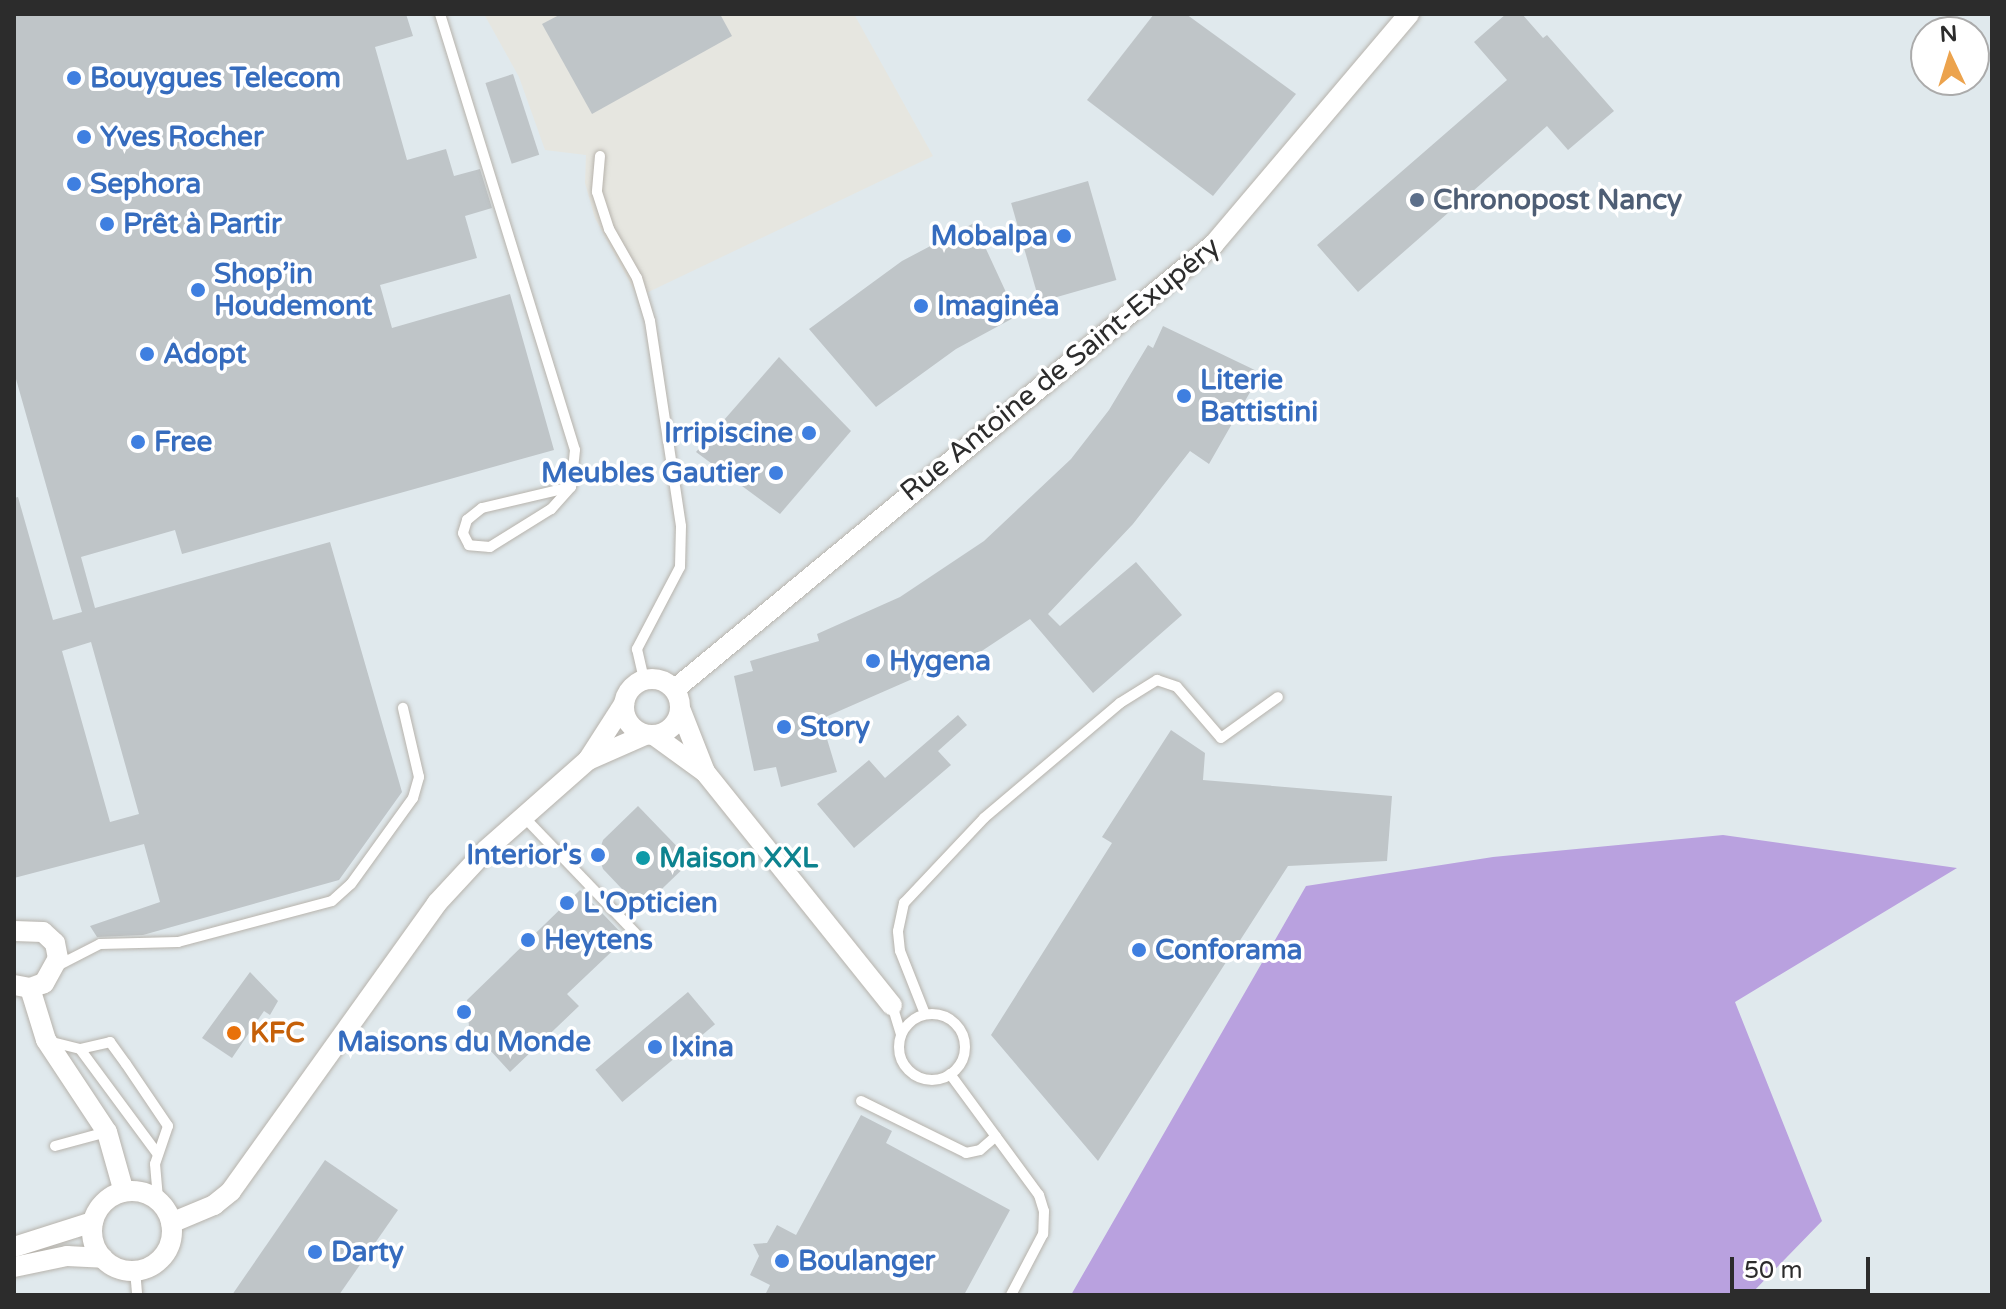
<!DOCTYPE html>
<meta charset="utf-8">
<style>
body{margin:0}
#map{position:relative;width:2006px;height:1309px;overflow:hidden;background:#e0e9ed;font-family:"Varela Round",sans-serif}
div>[style]{position:absolute}
.industrial>*{inset:0;background:#e6e6e0}
.green>*{inset:0;background:#b9a1df}
.building>*{inset:0;background:#bfc5c8;transform-origin:0 0}
.roads{filter:drop-shadow(0 0 2px #b7b3ac) drop-shadow(0 0 2px #b7b3ac)}
.service>*{height:10px;margin:-5px;padding:0 5px;transform-origin:5px;border-radius:5px;background:#fff}
.service>.ring{margin:-5px;padding:0;box-sizing:content-box;background:none;border:10px solid #fff;border-radius:50%}
.minor>*{height:20px;margin:-10px;padding:0 10px;transform-origin:10px;border-radius:10px;background:#fff}
.minor>.ring{margin:-10px;padding:0;box-sizing:content-box;background:none;border:20px solid #fff;border-radius:50%}
.dots>*{width:22px;height:22px;translate:-50% -50%;box-sizing:border-box;border:4px solid #fff;border-radius:50%}
span{translate:-50% -50%;white-space:nowrap;text-align:center;line-height:1.15;-webkit-text-stroke:7px #fff;paint-order:stroke}
.shop-label{font-size:28px;color:#366cbe;font-weight:700}
.left{translate:0 -50%;text-align:left}
.right{translate:-100% -50%;text-align:right}
.service-label{font-size:28px;color:#4e5e75;font-weight:700}
.street-label{font-size:28px;color:#2c2c2c}
.culture-label{font-size:28px;color:#0d838f;font-weight:700}
.food-label{font-size:28px;color:#c56008;font-weight:700}
.frame{position:absolute;inset:0;border:16px solid #2c2c2c;pointer-events:none}
.north{position:absolute;left:1910px;top:16px;width:80px;height:80px;box-sizing:border-box;background:#fff;border:2px solid #ababab;border-radius:50%;rotate:356deg;font-size:22px;font-weight:700;line-height:32px;text-align:center;color:#2c2c2c}
.north::after{content:'';display:block;margin:auto;width:28px;height:36px;background:#eca34d;clip-path:polygon(50% 0,100% 100%,50% 72%,0 100%)}
.scale{position:absolute;left:1730px;top:1257px;width:140px;height:36px;box-sizing:border-box;border:4px solid #2c2c2c;border-top:0;padding-left:10px;font-size:24px;line-height:28px;white-space:nowrap;color:#2c2c2c;-webkit-text-stroke:6px #fff;paint-order:stroke}
</style>
<div id="map">
<div class="industrial">
<i style="clip-path:polygon(484px 14px,854px 14px,933px 156px,638px 297px,595px 218px,585px 183px,586px 155px,545px 150px,519px 77px)"></i>
</div>
<div class="green">
<i style="clip-path:polygon(1723px 835px,1957px 868px,1735px 1002px,1822px 1221px,1750px 1295px,1071px 1295px,1306px 886px,1493px 857px)"></i>
</div>
<div class="building">
<i style="clip-path:polygon(evenodd,14px 14px,406px 14px,413px 36px,375px 47px,407px 160px,446px 149px,454px 176px,480px 169px,492px 208px,465px 216px,477px 258px,380px 285px,392px 328px,510px 294px,554px 450px,182px 554px,175px 530px,81px 557px,95px 608px,330px 542px,402px 792px,339px 880px,143px 935px,97px 937px,90px 926px,160px 902px,144px 844px,14px 878px,14px 498px,18px 497px,53px 620px,82px 612px,14px 372px,14px 14px,91px 642px,139px 814px,110px 822px,62px 651px,91px 642px)"></i>
<i style="clip-path:polygon(561px 14px,720px 14px,732px 36px,592px 114px,542px 24px)"></i>
<i style="clip-path:polygon(1154px 14px,1186px 14px,1296px 94px,1213px 196px,1087px 100px)"></i>
<i style="clip-path:polygon(1506px 14px,1522px 14px,1543px 38px,1547px 35px,1614px 111px,1568px 150px,1547px 126px,1358px 292px,1317px 245px,1507px 80px,1474px 42px)"></i>
<i style="left:513px;top:74px;width:85px;height:29px;rotate:72deg"></i>
<i style="left:1088px;top:181px;width:103px;height:80px;rotate:74deg"></i>
<i style="clip-path:polygon(974px 223px,1017px 316px,956px 349px,876px 407px,809px 329px,902px 261px)"></i>
<i style="clip-path:polygon(1163px 326px,1261px 373px,1209px 464px,1190px 451px,1133px 524px,1048px 614px,1060px 626px,1136px 562px,1182px 615px,1093px 693px,1030px 619px,947px 674px,942px 666px,821px 719px,837px 772px,781px 787px,776px 767px,754px 771px,734px 676px,753px 671px,750px 661px,819px 641px,817px 634px,900px 597px,984px 541px,1071px 459px,1109px 410px,1148px 345px,1153px 348px)"></i>
<i style="clip-path:polygon(779px 357px,851px 431px,780px 514px,696px 452px)"></i>
<i style="clip-path:polygon(958px 715px,967px 725px,938px 751px,951px 765px,854px 848px,817px 804px,869px 760px,885px 778px)"></i>
<i style="clip-path:polygon(1171px 730px,1205px 753px,1203px 780px,1392px 796px,1387px 861px,1288px 866px,1098px 1161px,991px 1035px,1112px 843px,1102px 837px)"></i>
<i style="clip-path:polygon(638px 806px,691px 861px,641px 909px,603px 869px,598px 855px,603px 840px)"></i>
<i style="clip-path:polygon(580px 890px,626px 938px,567px 994px,579px 1006px,510px 1072px,469px 1027px,467px 1000px)"></i>
<i style="clip-path:polygon(250px 972px,278px 1001px,270px 1015px,264px 1011px,232px 1058px,202px 1038px)"></i>
<i style="left:688px;top:992px;width:42px;height:121px;rotate:50deg"></i>
<i style="clip-path:polygon(861px 1115px,892px 1131px,886px 1143px,1010px 1210px,964px 1295px,765px 1295px,770px 1285px,750px 1275px,759px 1256px,753px 1244px,767px 1243px,777px 1225px,796px 1235px)"></i>
<i style="clip-path:polygon(325px 1160px,398px 1210px,339px 1295px,232px 1295px)"></i>
</div>
<div class="roads">
<div class="service">
<i style="left:440px;top:14px;width:456px;rotate:72.8deg"></i>
<i style="left:575px;top:450px;width:37px;rotate:96deg"></i>
<i style="left:571px;top:487px;width:30px;rotate:132deg"></i>
<i style="left:551px;top:509px;width:72px;rotate:148.1deg"></i>
<i style="left:490px;top:547px;width:21px;rotate:-175deg"></i>
<i style="left:469px;top:545px;width:13px;rotate:-117deg"></i>
<i style="left:463px;top:533px;width:14px;rotate:-73deg"></i>
<i style="left:467px;top:520px;width:19px;rotate:-39deg"></i>
<i style="left:482px;top:508px;width:91px;rotate:-13.3deg"></i>
<i style="left:600px;top:156px;width:36px;rotate:95deg"></i>
<i style="left:597px;top:192px;width:39px;rotate:72deg"></i>
<i style="left:609px;top:229px;width:56px;rotate:60.3deg"></i>
<i style="left:637px;top:278px;width:45px;rotate:73.2deg"></i>
<i style="left:650px;top:321px;width:207px;rotate:81.4deg"></i>
<i style="left:681px;top:526px;width:41px;rotate:91.4deg"></i>
<i style="left:680px;top:567px;width:93px;rotate:117.7deg"></i>
<i style="left:637px;top:649px;width:32px;rotate:77deg"></i>
<i style="left:523px;top:816px;width:172px;rotate:46.2deg"></i>
<i style="left:57px;top:966px;width:48px;rotate:-27.1deg"></i>
<i style="left:100px;top:944px;width:78px;rotate:-1.5deg"></i>
<i style="left:178px;top:942px;width:159px;rotate:-14.9deg"></i>
<i style="left:332px;top:901px;width:25px;rotate:-42deg"></i>
<i style="left:351px;top:884px;width:106px;rotate:-54.2deg"></i>
<i style="left:413px;top:798px;width:22px;rotate:-74deg"></i>
<i style="left:419px;top:777px;width:71px;rotate:-103.1deg"></i>
<i style="left:892px;top:1005px;width:31px;rotate:73deg"></i>
<i style="left:925px;top:1014px;width:68px;rotate:-111.6deg"></i>
<i style="left:900px;top:951px;width:20px;rotate:-96deg"></i>
<i style="left:898px;top:931px;width:29px;rotate:-78deg"></i>
<i style="left:904px;top:903px;width:117px;rotate:-46.7deg"></i>
<i style="left:984px;top:818px;width:178px;rotate:-40.2deg"></i>
<i style="left:1120px;top:703px;width:44px;rotate:-31.9deg"></i>
<i style="left:1157px;top:680px;width:21px;rotate:19deg"></i>
<i style="left:1177px;top:687px;width:67px;rotate:49.2deg"></i>
<i style="left:1221px;top:738px;width:70px;rotate:-35.7deg"></i>
<i class="ring" style="left:899px;top:1014px;width:56px;height:56px"></i>
<i style="left:48px;top:1041px;width:33px;rotate:14deg"></i>
<i style="left:80px;top:1049px;width:31px;rotate:-13deg"></i>
<i style="left:110px;top:1042px;width:27px;rotate:54deg"></i>
<i style="left:126px;top:1064px;width:75px;rotate:55.9deg"></i>
<i style="left:168px;top:1126px;width:40px;rotate:108.9deg"></i>
<i style="left:155px;top:1164px;width:36px;rotate:85deg"></i>
<i style="left:80px;top:1049px;width:129px;rotate:53.5deg"></i>
<i style="left:950px;top:1074px;width:150px;rotate:53.7deg"></i>
<i style="left:1039px;top:1195px;width:17px;rotate:73deg"></i>
<i style="left:1044px;top:1211px;width:23px;rotate:92deg"></i>
<i style="left:1043px;top:1234px;width:69px;rotate:117.7deg"></i>
<i style="left:861px;top:1101px;width:117px;rotate:26.3deg"></i>
<i style="left:966px;top:1153px;width:14px;rotate:-12deg"></i>
<i style="left:980px;top:1150px;width:21px;rotate:-41deg"></i>
<i style="left:55px;top:1146px;width:54px;rotate:-15.1deg"></i>
<i style="left:135px;top:1270px;width:25px;rotate:85deg"></i>
</div>
<div class="minor">
<i class="ring" style="left:624px;top:679px;width:36px;height:36px"></i>
<i style="left:675px;top:689px;width:699px;rotate:-39.54deg"></i>
<i style="left:1214px;top:244px;width:302px;rotate:-49.7deg"></i>
<i style="left:681px;top:711px;width:66px;rotate:68.5deg"></i>
<i style="left:655px;top:736px;width:62px;rotate:35.8deg"></i>
<i style="left:705px;top:772px;width:299px;rotate:51.3deg"></i>
<i style="left:588px;top:760px;width:62px;rotate:-23.7deg"></i>
<i style="left:14px;top:931px;width:29px;rotate:2deg"></i>
<i style="left:43px;top:932px;width:16px;rotate:43deg"></i>
<i style="left:55px;top:943px;width:15px;rotate:79deg"></i>
<i style="left:58px;top:958px;width:29px;rotate:119deg"></i>
<i style="left:44px;top:983px;width:15px;rotate:160deg"></i>
<i style="left:30px;top:988px;width:16px;rotate:-169deg"></i>
<i style="left:30px;top:988px;width:54px;rotate:72.9deg"></i>
<i style="left:46px;top:1040px;width:110px;rotate:56.5deg"></i>
<i style="left:107px;top:1132px;width:62px;rotate:74.2deg"></i>
<i class="ring" style="left:92px;top:1191px;width:60px;height:60px"></i>
<i style="left:171px;top:1223px;width:47px;rotate:-22.7deg"></i>
<i style="left:214px;top:1205px;width:22px;rotate:-39deg"></i>
<i style="left:231px;top:1191px;width:354px;rotate:-54.4deg"></i>
<i style="left:437px;top:903px;width:72px;rotate:-47.2deg"></i>
<i style="left:486px;top:850px;width:136px;rotate:-41.4deg"></i>
<i style="left:588px;top:760px;width:67px;rotate:-57.3deg"></i>
<i style="left:14px;top:1247px;width:83px;rotate:-17.6deg"></i>
<i style="left:14px;top:1267px;width:54px;rotate:-11.7deg"></i>
<i style="left:67px;top:1256px;width:36px;rotate:3deg"></i>
</div>
</div>
<div class="dots">
<i style="left:74px;top:78px;background:#3f7fe0"></i>
<i style="left:84px;top:137px;background:#3f7fe0"></i>
<i style="left:74px;top:184px;background:#3f7fe0"></i>
<i style="left:1417px;top:200px;background:#5c6f8a"></i>
<i style="left:107px;top:224px;background:#3f7fe0"></i>
<i style="left:1064px;top:236px;background:#3f7fe0"></i>
<i style="left:198px;top:290px;background:#3f7fe0"></i>
<i style="left:921px;top:306px;background:#3f7fe0"></i>
<i style="left:147px;top:354px;background:#3f7fe0"></i>
<i style="left:1184px;top:396px;background:#3f7fe0"></i>
<i style="left:809px;top:433px;background:#3f7fe0"></i>
<i style="left:138px;top:442px;background:#3f7fe0"></i>
<i style="left:776px;top:473px;background:#3f7fe0"></i>
<i style="left:873px;top:661px;background:#3f7fe0"></i>
<i style="left:784px;top:727px;background:#3f7fe0"></i>
<i style="left:598px;top:855px;background:#3f7fe0"></i>
<i style="left:643px;top:858px;background:#0f9aa8"></i>
<i style="left:567px;top:903px;background:#3f7fe0"></i>
<i style="left:528px;top:940px;background:#3f7fe0"></i>
<i style="left:1139px;top:950px;background:#3f7fe0"></i>
<i style="left:464px;top:1012px;background:#3f7fe0"></i>
<i style="left:234px;top:1033px;background:#e8710a"></i>
<i style="left:655px;top:1047px;background:#3f7fe0"></i>
<i style="left:315px;top:1252px;background:#3f7fe0"></i>
<i style="left:782px;top:1261px;background:#3f7fe0"></i>
</div>
<div class="shop-label">
<span class="left" style="left:90px;top:78px">Bouygues Telecom</span>
<span class="left" style="left:100px;top:137px">Yves Rocher</span>
<span class="left" style="left:90px;top:184px">Sephora</span>
<span class="left" style="left:123px;top:224px">Prêt à Partir</span>
<span class="right" style="left:1048px;top:236px">Mobalpa</span>
<span class="left" style="left:214px;top:290px">Shop’in<br>Houdemont</span>
<span class="left" style="left:937px;top:306px">Imaginéa</span>
<span class="left" style="left:163px;top:354px">Adopt</span>
<span class="left" style="left:1200px;top:396px">Literie<br>Battistini</span>
<span class="right" style="left:793px;top:433px">Irripiscine</span>
<span class="left" style="left:154px;top:442px">Free</span>
<span class="right" style="left:760px;top:473px">Meubles Gautier</span>
<span class="left" style="left:889px;top:661px">Hygena</span>
<span class="left" style="left:800px;top:727px">Story</span>
<span class="right" style="left:582px;top:855px">Interior's</span>
<span class="left" style="left:583px;top:903px">L'Opticien</span>
<span class="left" style="left:544px;top:940px">Heytens</span>
<span class="left" style="left:1155px;top:950px">Conforama</span>
<span style="left:464px;top:1042px">Maisons du Monde</span>
<span class="left" style="left:671px;top:1047px">Ixina</span>
<span class="left" style="left:331px;top:1252px">Darty</span>
<span class="left" style="left:798px;top:1261px">Boulanger</span>
</div>
<div class="service-label">
<span class="left" style="left:1433px;top:200px">Chronopost Nancy</span>
</div>
<div class="street-label">
<span style="left:1060px;top:369px;rotate:-39deg">Rue Antoine de Saint-Exupéry</span>
</div>
<div class="culture-label">
<span class="left" style="left:659px;top:858px">Maison XXL</span>
</div>
<div class="food-label">
<span class="left" style="left:250px;top:1033px">KFC</span>
</div>
<div class="frame"></div>
<div class="north">N</div>
<div class="scale">50 m</div>
</div>
